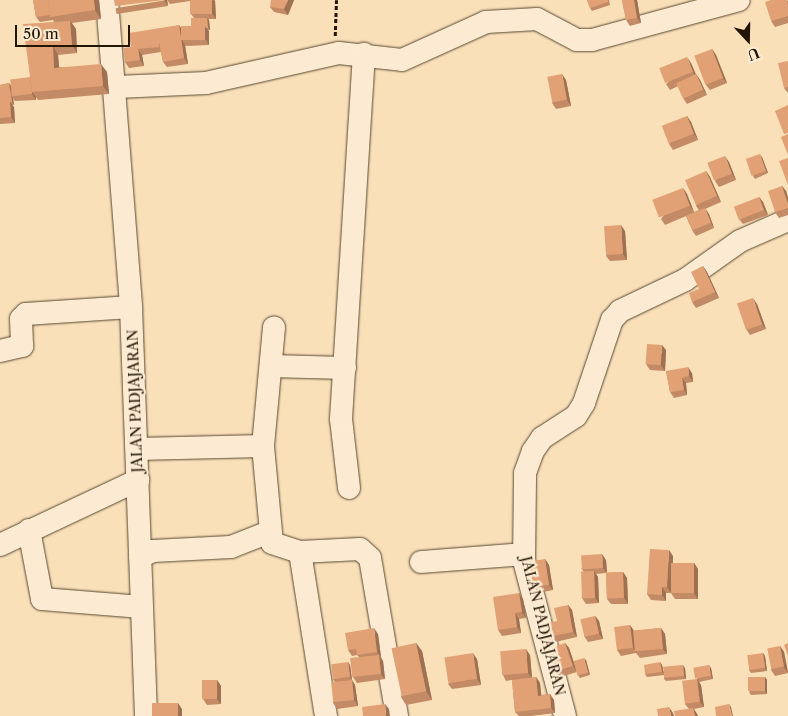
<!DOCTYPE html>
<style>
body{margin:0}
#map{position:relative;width:788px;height:716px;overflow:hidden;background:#fae0b9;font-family:"Libre Caslon Text",serif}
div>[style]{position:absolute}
.path>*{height:2.5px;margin-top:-1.25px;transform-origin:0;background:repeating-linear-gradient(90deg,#221504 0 4px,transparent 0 6.5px)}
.roads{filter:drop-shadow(0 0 1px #584831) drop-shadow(0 0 1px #584831)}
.minor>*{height:22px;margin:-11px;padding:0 11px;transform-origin:11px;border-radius:11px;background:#fcebd2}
.wall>*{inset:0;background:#c28a65;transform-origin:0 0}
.shaded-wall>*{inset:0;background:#9e7152}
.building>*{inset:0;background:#e2a175;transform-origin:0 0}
span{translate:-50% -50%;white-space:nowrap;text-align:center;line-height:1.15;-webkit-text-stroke:4.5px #fcebd2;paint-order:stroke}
.street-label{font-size:14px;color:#221504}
.north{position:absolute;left:723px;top:15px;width:50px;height:50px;-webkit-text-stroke:4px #fcebd2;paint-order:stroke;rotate:159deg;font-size:14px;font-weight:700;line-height:20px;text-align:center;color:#221504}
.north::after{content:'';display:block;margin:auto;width:18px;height:22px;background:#221504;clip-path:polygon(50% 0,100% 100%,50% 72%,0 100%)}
.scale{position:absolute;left:15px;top:25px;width:115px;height:22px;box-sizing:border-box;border:2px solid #221504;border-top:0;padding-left:6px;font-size:15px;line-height:18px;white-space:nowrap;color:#221504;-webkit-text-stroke:4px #fcebd2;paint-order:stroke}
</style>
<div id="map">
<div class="path">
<i style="left:335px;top:36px;width:36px;rotate:-88deg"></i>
</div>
<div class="roads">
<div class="minor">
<i style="left:107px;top:0;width:308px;rotate:85.5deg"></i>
<i style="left:131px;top:307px;width:409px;rotate:87.9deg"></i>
<i style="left:117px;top:87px;width:89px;rotate:-2.6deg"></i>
<i style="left:206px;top:83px;width:136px;rotate:-12.7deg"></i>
<i style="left:339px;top:53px;width:63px;rotate:6.3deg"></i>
<i style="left:402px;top:60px;width:92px;rotate:-24.3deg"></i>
<i style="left:486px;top:22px;width:51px;rotate:-3.4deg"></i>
<i style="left:537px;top:19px;width:45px;rotate:27.7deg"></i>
<i style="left:577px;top:40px;width:15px"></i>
<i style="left:592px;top:40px;width:152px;rotate:-15.2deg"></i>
<i style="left:0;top:351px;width:23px;rotate:-13deg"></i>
<i style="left:22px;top:346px;width:27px;rotate:-92deg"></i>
<i style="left:21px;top:319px;width:7px;rotate:-45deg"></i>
<i style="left:26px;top:314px;width:105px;rotate:-3.8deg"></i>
<i style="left:271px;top:366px;width:74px;rotate:1.5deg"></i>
<i style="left:263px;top:446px;width:119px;rotate:-84.7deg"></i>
<i style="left:137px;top:449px;width:126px;rotate:-1.4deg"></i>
<i style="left:263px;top:446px;width:97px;rotate:84.7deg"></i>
<i style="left:272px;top:543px;width:29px;rotate:18deg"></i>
<i style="left:300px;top:552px;width:60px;rotate:-2.9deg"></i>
<i style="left:360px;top:549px;width:13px;rotate:42deg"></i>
<i style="left:370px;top:558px;width:160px;rotate:80.3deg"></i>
<i style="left:349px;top:488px;width:69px;rotate:-96.6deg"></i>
<i style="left:341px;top:419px;width:366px;rotate:-86.4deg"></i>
<i style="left:29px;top:530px;width:70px;rotate:79.3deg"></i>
<i style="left:42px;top:599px;width:100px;rotate:4.6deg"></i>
<i style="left:0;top:545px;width:153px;rotate:-25.2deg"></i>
<i style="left:300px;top:552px;width:166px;rotate:81deg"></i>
<i style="left:140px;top:557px;width:14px;rotate:-25deg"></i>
<i style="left:153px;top:551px;width:78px;rotate:-2.9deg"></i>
<i style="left:231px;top:547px;width:41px;rotate:-21.5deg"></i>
<i style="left:421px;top:562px;width:103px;rotate:-4.4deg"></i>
<i style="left:565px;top:716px;width:160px;rotate:-104.8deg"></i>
<i style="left:524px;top:561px;width:88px;rotate:-89.3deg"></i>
<i style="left:525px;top:473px;width:23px;rotate:-70deg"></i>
<i style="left:533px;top:451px;width:16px;rotate:-55deg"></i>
<i style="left:542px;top:438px;width:40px;rotate:-32.9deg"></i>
<i style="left:576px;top:416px;width:15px;rotate:-58deg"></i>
<i style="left:584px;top:403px;width:88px;rotate:-71.4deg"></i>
<i style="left:612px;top:320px;width:12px;rotate:-48deg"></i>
<i style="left:620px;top:311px;width:72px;rotate:-25.5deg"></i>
<i style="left:685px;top:280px;width:67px;rotate:-35.3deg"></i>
<i style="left:740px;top:241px;width:52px;rotate:-23.6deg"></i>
</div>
</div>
<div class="wall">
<i style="clip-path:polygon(33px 0,99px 0,101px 19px,72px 23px,76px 29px,77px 53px,58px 55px,59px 67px,107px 72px,109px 94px,38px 100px,36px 97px,36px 100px,15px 101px,13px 98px,14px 105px,12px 105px,14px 107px,15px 123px,0 124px,0 85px,9px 83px,10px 85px,30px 77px,54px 22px,53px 20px,40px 22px,36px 17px)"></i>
<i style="left:167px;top:0;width:6px;height:52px;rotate:81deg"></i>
<i style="clip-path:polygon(167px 0,215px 0,216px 19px,208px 19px,209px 20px,210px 30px,208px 30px,209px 45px,186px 46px,185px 45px,188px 64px,167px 67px,163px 62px,161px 52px,142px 55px,144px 66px,129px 68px,125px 62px,131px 47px,179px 25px,181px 29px,191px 26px,194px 18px,191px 14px,190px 1px,170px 4px)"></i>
<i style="clip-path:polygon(294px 0,288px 15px,274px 12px,270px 7px)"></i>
<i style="clip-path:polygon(587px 0,609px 0,610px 5px,592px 11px,590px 8px)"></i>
<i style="clip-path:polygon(622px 0,637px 0,641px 23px,630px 26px,626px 20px)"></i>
<i style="clip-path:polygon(788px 0,788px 23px,775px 27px,771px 21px)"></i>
<i style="clip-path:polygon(712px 49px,716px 55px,727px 83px,710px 90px,706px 85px)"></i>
<i style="clip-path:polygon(788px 61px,788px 93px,784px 88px)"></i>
<i style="clip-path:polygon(691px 63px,696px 74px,700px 80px,707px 95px,687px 104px,683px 98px,678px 86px,670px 90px,666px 84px)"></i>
<i style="clip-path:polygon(566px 80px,571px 106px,556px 109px,552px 103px)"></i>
<i style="clip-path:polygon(687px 116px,691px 122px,698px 140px,673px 150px,669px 144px)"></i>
<i style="clip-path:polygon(762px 157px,768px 173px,755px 179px,753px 176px)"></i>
<i style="clip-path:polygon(729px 162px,736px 180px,719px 187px,715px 181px)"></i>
<i style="clip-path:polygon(706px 171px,710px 177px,721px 202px,705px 209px,709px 214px,714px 228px,696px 236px,692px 230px,686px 216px,665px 225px,661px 219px,683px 188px,687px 194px,694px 212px,699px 210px,696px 206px)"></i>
<i style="clip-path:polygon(782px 186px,786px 191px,788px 198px,788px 215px,779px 218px,775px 212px)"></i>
<i style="clip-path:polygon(759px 197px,763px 202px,768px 215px,743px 224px,739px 219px)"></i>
<i style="clip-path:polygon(625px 231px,627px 260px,610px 261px,606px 256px)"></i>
<i style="clip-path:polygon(703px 266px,707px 272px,719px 298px,696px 308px,692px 302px,699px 289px)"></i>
<i style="clip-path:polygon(757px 304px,766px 329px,750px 335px,746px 329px)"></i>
<i style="clip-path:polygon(666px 350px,665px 371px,650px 370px,646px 364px)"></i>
<i style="clip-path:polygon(666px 371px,692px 373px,693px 382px,686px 383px,687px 395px,674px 398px,670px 392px)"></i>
<i style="clip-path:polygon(673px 556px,673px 563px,694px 563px,698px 569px,698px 599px,675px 599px,671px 593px,666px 593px,666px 601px,651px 600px,647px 594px)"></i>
<i style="clip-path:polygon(545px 559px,549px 565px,553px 590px,538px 593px,534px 587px)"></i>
<i style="clip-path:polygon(606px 560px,607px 573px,623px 572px,627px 578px,628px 604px,611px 604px,607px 599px,606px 573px,596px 574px,598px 577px,599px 603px,586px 604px,582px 598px,584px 572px,581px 568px)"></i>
<i style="clip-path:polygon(519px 593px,523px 599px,526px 618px,519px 619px,521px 633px,502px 636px,498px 630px)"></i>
<i style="clip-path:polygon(568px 605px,572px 610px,577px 637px,551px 643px,547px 637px)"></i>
<i style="clip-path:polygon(595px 616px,599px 621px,603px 639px,588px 642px,584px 636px)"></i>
<i style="clip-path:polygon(630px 625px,634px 631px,661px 628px,665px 634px,667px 654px,640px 658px,636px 653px,621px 656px,617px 650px)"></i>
<i style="clip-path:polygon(378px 634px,381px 657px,383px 661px,385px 679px,357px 683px,353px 677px,359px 657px,357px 655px,352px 656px,348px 650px)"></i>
<i style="clip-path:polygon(416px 643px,422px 651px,432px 700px,406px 705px,401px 697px)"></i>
<i style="clip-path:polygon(565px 643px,569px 648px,577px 672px,560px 677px,556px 672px)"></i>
<i style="clip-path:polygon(780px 646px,784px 652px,788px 673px,775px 676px,771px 670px)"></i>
<i style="clip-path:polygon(763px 653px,765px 656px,767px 671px,751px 673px,749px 670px)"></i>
<i style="clip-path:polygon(530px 655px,532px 678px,536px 677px,540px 683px,541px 695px,550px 694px,554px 700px,555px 713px,531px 716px,519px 716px,515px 712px,512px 680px,506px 681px,503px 675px)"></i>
<i style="clip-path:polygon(477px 659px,481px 685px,452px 689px,448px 684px)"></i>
<i style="clip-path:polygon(586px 660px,590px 675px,580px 678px,578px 675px)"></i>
<i style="clip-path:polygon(660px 662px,662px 665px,663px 671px,685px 668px,686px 679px,666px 681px,664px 679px,664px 675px,647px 677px,645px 674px)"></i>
<i style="clip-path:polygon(350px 665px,352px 680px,355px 685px,358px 706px,337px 709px,333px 703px,335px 682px,333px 679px)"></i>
<i style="clip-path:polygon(711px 668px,713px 679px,699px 682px,701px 685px,704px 707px,694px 709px,697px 714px,698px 716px,675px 716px,689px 709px,685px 704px,695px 680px)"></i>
<i style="clip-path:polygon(765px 677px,767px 680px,767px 694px,751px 695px,749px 692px)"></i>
<i style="clip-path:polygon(217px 680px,221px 686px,221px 704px,207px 705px,203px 699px)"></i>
</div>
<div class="shaded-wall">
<i style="clip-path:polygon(94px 0,99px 0,101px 19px,95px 10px)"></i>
<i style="clip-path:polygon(164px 0,167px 0,168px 6px)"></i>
<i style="clip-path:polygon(212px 0,215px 1px,216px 19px,212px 13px)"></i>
<i style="clip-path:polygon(288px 0,294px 0,288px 15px,284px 9px)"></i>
<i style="clip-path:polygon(634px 0,637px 0,641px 23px,637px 18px)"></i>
<i style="clip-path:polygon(207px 18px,209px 20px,210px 30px,208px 28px)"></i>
<i style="clip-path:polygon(70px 21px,76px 29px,77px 53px,72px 45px)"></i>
<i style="clip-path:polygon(179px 25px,183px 31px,182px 40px,185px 45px,188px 64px,184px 58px)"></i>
<i style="clip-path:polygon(205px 26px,209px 31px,209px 45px,205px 39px)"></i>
<i style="clip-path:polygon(53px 46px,58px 55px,60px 76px,54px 68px)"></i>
<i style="clip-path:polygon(138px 49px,142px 55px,144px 66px,140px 60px)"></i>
<i style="clip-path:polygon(712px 49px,716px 55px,727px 83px,723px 78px)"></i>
<i style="clip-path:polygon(687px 57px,691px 63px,697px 78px,693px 72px)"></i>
<i style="clip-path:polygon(101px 64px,107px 72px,109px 94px,103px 86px)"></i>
<i style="clip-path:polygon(562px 74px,566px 80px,571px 106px,567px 100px)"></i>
<i style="clip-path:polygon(696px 74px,700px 80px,707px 95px,703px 89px)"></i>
<i style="clip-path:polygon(9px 83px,11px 86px,11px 96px,13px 98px,14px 105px,12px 102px)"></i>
<i style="clip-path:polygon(32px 92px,36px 97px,36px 100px,32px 94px)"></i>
<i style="clip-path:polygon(10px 102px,14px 107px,15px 123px,11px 117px)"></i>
<i style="clip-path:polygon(687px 116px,691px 122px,698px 140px,694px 134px)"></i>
<i style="clip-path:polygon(760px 154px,762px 157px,768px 173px,766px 171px)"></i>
<i style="clip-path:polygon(725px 156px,729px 162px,736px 180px,732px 174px)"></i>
<i style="clip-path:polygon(706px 171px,710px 177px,721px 202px,717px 196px)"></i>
<i style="clip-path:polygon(782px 186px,786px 191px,788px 198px,788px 204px)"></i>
<i style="clip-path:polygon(683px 188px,687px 194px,694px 212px,690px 206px)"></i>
<i style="clip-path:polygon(759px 197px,763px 202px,768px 215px,764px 210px)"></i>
<i style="clip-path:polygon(705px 208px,709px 214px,714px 228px,711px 223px)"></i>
<i style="clip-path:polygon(621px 225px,625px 231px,627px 260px,623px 254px)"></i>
<i style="clip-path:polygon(703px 266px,707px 272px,719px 298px,715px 292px)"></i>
<i style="clip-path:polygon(753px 298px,757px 304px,766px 329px,762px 324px)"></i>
<i style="clip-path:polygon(662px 345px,666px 350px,665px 371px,661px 365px)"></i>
<i style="clip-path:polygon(688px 367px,692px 373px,693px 382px,689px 376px)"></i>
<i style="clip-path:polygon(682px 378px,686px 383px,687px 395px,684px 390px)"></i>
<i style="clip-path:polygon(669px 550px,673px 556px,671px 593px,667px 587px)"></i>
<i style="clip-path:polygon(602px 554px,606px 560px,607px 573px,603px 568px)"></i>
<i style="clip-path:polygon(545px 559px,549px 565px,553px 590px,549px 585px)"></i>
<i style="clip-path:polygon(694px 563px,698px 569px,698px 599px,694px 594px)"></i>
<i style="clip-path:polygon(594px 571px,598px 577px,599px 603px,595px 598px)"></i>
<i style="clip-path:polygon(623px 572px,627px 578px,628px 604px,624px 598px)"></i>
<i style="clip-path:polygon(662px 587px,666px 593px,666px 601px,662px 595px)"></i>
<i style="clip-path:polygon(519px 593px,523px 599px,526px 618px,522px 612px)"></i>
<i style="clip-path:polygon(568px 605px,572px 610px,577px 637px,573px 632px)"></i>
<i style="clip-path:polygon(515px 613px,519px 619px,521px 633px,517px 627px)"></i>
<i style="clip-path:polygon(595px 616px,599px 621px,603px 639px,599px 634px)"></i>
<i style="clip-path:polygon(630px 625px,634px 631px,637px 653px,633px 648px)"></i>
<i style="clip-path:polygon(374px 628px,378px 634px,381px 657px,377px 652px)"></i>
<i style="clip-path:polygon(661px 628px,665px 634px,667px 654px,663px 649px)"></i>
<i style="clip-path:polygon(416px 643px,422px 651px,432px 700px,426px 691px)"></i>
<i style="clip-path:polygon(565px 643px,569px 648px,577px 672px,573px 666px)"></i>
<i style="clip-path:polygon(780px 646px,784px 652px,788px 673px,784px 667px)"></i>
<i style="clip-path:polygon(526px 649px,530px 655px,532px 678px,528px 673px)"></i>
<i style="clip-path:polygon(473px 653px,477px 659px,481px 685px,477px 679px)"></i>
<i style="clip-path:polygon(763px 653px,765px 656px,767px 671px,765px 668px)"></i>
<i style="clip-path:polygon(379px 655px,383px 661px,385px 679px,381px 674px)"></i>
<i style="clip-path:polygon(584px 658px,586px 660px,590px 675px,588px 672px)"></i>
<i style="clip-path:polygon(348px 662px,350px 665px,352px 680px,350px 677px)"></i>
<i style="clip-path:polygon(660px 662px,662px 665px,664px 675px,662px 672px)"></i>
<i style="clip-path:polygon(683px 665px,685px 668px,686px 679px,684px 676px)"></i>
<i style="clip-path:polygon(709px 665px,711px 668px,713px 679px,711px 676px)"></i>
<i style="clip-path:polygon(536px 677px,540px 683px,542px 701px,538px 696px)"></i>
<i style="clip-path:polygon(765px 677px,767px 680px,767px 694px,765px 691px)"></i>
<i style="clip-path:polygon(697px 679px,701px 685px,704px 707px,700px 702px)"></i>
<i style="clip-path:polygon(217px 680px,221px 686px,221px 704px,217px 699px)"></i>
<i style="clip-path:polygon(352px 680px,355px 685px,358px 706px,354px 700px)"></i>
<i style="clip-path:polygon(550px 694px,554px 700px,555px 713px,551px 708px)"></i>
<i style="clip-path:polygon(178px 703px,182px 709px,182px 716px,178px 716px)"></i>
<i style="clip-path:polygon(385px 704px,389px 709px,390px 716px,386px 716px)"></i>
<i style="clip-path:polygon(729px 704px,731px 707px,733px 716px,732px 716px)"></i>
<i style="clip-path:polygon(669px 707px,673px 713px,674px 716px,671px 716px)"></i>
<i style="clip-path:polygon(693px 708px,697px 714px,698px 716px,695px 716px)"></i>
</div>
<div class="building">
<i style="clip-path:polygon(33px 0,48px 0,50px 15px,36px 17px)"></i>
<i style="clip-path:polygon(48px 0,94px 0,95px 10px,50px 17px)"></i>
<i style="clip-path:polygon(114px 0,164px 0,115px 6px)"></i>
<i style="left:190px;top:0;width:22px;height:14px"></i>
<i style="clip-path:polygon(271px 0,288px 0,284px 9px,270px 7px)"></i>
<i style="clip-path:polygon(587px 0,608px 0,608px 2px,590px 8px)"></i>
<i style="clip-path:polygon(622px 0,634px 0,637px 18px,626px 20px)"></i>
<i style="clip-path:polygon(771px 0,787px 0,788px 8px,788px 16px,771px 21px,765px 2px)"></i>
<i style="clip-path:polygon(191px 18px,207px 18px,208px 28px,206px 28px,205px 26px,191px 26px)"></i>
<i style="clip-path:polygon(70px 21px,72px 45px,53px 46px,54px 68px,101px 64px,103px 86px,32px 92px,23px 24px)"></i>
<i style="clip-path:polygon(179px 25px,184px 58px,163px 62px,159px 42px,159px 47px,138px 49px,140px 60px,125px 62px,123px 48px,131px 47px,129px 33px)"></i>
<i style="left:181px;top:26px;width:24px;height:14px"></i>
<i style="left:712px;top:49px;width:31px;height:19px;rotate:69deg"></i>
<i style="left:687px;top:57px;width:16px;height:30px;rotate:68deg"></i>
<i style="clip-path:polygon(788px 61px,788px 87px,784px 88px,778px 63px)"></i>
<i style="left:562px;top:74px;width:26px;height:15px;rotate:79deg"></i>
<i style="left:696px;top:74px;width:17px;height:22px;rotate:65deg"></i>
<i style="left:30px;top:77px;width:17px;height:20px;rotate:83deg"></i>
<i style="clip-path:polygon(9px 83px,12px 102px,0 102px,0 85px)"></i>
<i style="clip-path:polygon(0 102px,10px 102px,11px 117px,0 118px)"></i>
<i style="clip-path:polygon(788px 105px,788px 133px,784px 134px,775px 111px)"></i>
<i style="left:687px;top:116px;width:19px;height:27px;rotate:69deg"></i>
<i style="clip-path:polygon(788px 134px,788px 155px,781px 137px)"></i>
<i style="left:760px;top:154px;width:18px;height:15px;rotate:71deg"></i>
<i style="left:725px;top:156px;width:19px;height:19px;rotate:69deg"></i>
<i style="clip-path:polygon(788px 158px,788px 185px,779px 161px)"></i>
<i style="left:706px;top:171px;width:27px;height:23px;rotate:66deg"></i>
<i style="clip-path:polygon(782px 186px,788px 204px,788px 208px,775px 212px,768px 191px)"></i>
<i style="left:683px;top:188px;width:19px;height:33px;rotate:69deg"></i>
<i style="left:759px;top:197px;width:14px;height:27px;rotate:69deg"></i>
<i style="left:705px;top:208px;width:16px;height:20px;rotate:68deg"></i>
<i style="left:621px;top:225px;width:29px;height:17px;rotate:86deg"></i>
<i style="clip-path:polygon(703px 266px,715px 292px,692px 302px,689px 293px,699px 289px,691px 272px)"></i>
<i style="left:753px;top:298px;width:28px;height:17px;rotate:71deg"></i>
<i style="left:647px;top:344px;width:15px;height:20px;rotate:4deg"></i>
<i style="clip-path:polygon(688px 367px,689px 376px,682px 378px,684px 390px,670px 392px,666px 371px)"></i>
<i style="clip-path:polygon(650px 549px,669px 550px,667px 587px,662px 587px,662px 595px,647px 594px)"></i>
<i style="left:602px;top:554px;width:14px;height:21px;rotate:86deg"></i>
<i style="left:545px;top:559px;width:26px;height:16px;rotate:81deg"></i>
<i style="left:671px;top:563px;width:23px;height:30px"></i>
<i style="left:594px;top:571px;width:27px;height:13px;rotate:88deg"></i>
<i style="left:623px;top:572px;width:26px;height:17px;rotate:88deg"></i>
<i style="clip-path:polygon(519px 593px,522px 612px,515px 613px,517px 627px,498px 630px,493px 597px)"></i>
<i style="clip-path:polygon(568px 605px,573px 632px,547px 637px,545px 624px,557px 621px,554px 608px)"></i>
<i style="left:595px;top:616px;width:18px;height:15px;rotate:77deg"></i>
<i style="left:630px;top:625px;width:23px;height:16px;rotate:83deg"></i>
<i style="clip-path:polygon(374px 628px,377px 652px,357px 655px,356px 649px,348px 650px,345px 633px)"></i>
<i style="left:661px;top:628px;width:21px;height:28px;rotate:85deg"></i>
<i style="left:416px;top:643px;width:49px;height:25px;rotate:78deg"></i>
<i style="left:565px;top:643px;width:24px;height:18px;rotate:71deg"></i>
<i style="clip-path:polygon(788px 643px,788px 656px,784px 645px)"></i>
<i style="left:780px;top:646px;width:21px;height:13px;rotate:79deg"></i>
<i style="left:526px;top:649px;width:24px;height:26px;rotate:85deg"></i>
<i style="left:473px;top:653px;width:26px;height:29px;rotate:81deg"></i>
<i style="left:763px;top:653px;width:15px;height:16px;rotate:82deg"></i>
<i style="left:379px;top:655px;width:19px;height:29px;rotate:84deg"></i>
<i style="left:584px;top:658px;width:15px;height:11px;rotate:74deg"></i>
<i style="left:348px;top:662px;width:15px;height:17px;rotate:82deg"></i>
<i style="clip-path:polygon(660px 662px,662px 672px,645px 674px,644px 665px)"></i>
<i style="left:683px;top:665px;width:11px;height:20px;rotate:85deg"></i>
<i style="left:709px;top:665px;width:11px;height:16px;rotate:80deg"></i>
<i style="clip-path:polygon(536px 677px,538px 696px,550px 694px,551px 708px,515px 712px,512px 680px)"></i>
<i style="left:765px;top:677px;width:14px;height:17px;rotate:90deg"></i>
<i style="left:697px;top:679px;width:23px;height:15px;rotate:83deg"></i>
<i style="left:217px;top:680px;width:19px;height:15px;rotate:90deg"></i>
<i style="left:352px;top:680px;width:20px;height:21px;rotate:84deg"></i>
<i style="left:178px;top:703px;width:13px;height:26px;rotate:90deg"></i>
<i style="clip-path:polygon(385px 704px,386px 716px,363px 716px,362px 707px)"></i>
<i style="clip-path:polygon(729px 704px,732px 716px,716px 716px,715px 707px)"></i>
<i style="clip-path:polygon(669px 707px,671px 716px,658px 716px,657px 709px)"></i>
<i style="clip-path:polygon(693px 708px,695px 716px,675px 716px,674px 711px)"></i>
</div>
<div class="street-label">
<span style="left:135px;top:401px;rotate:-92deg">JALAN PADJAJARAN</span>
<span style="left:543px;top:626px;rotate:76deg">JALAN PADJAJARAN</span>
</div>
<div class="north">U</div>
<div class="scale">50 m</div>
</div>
